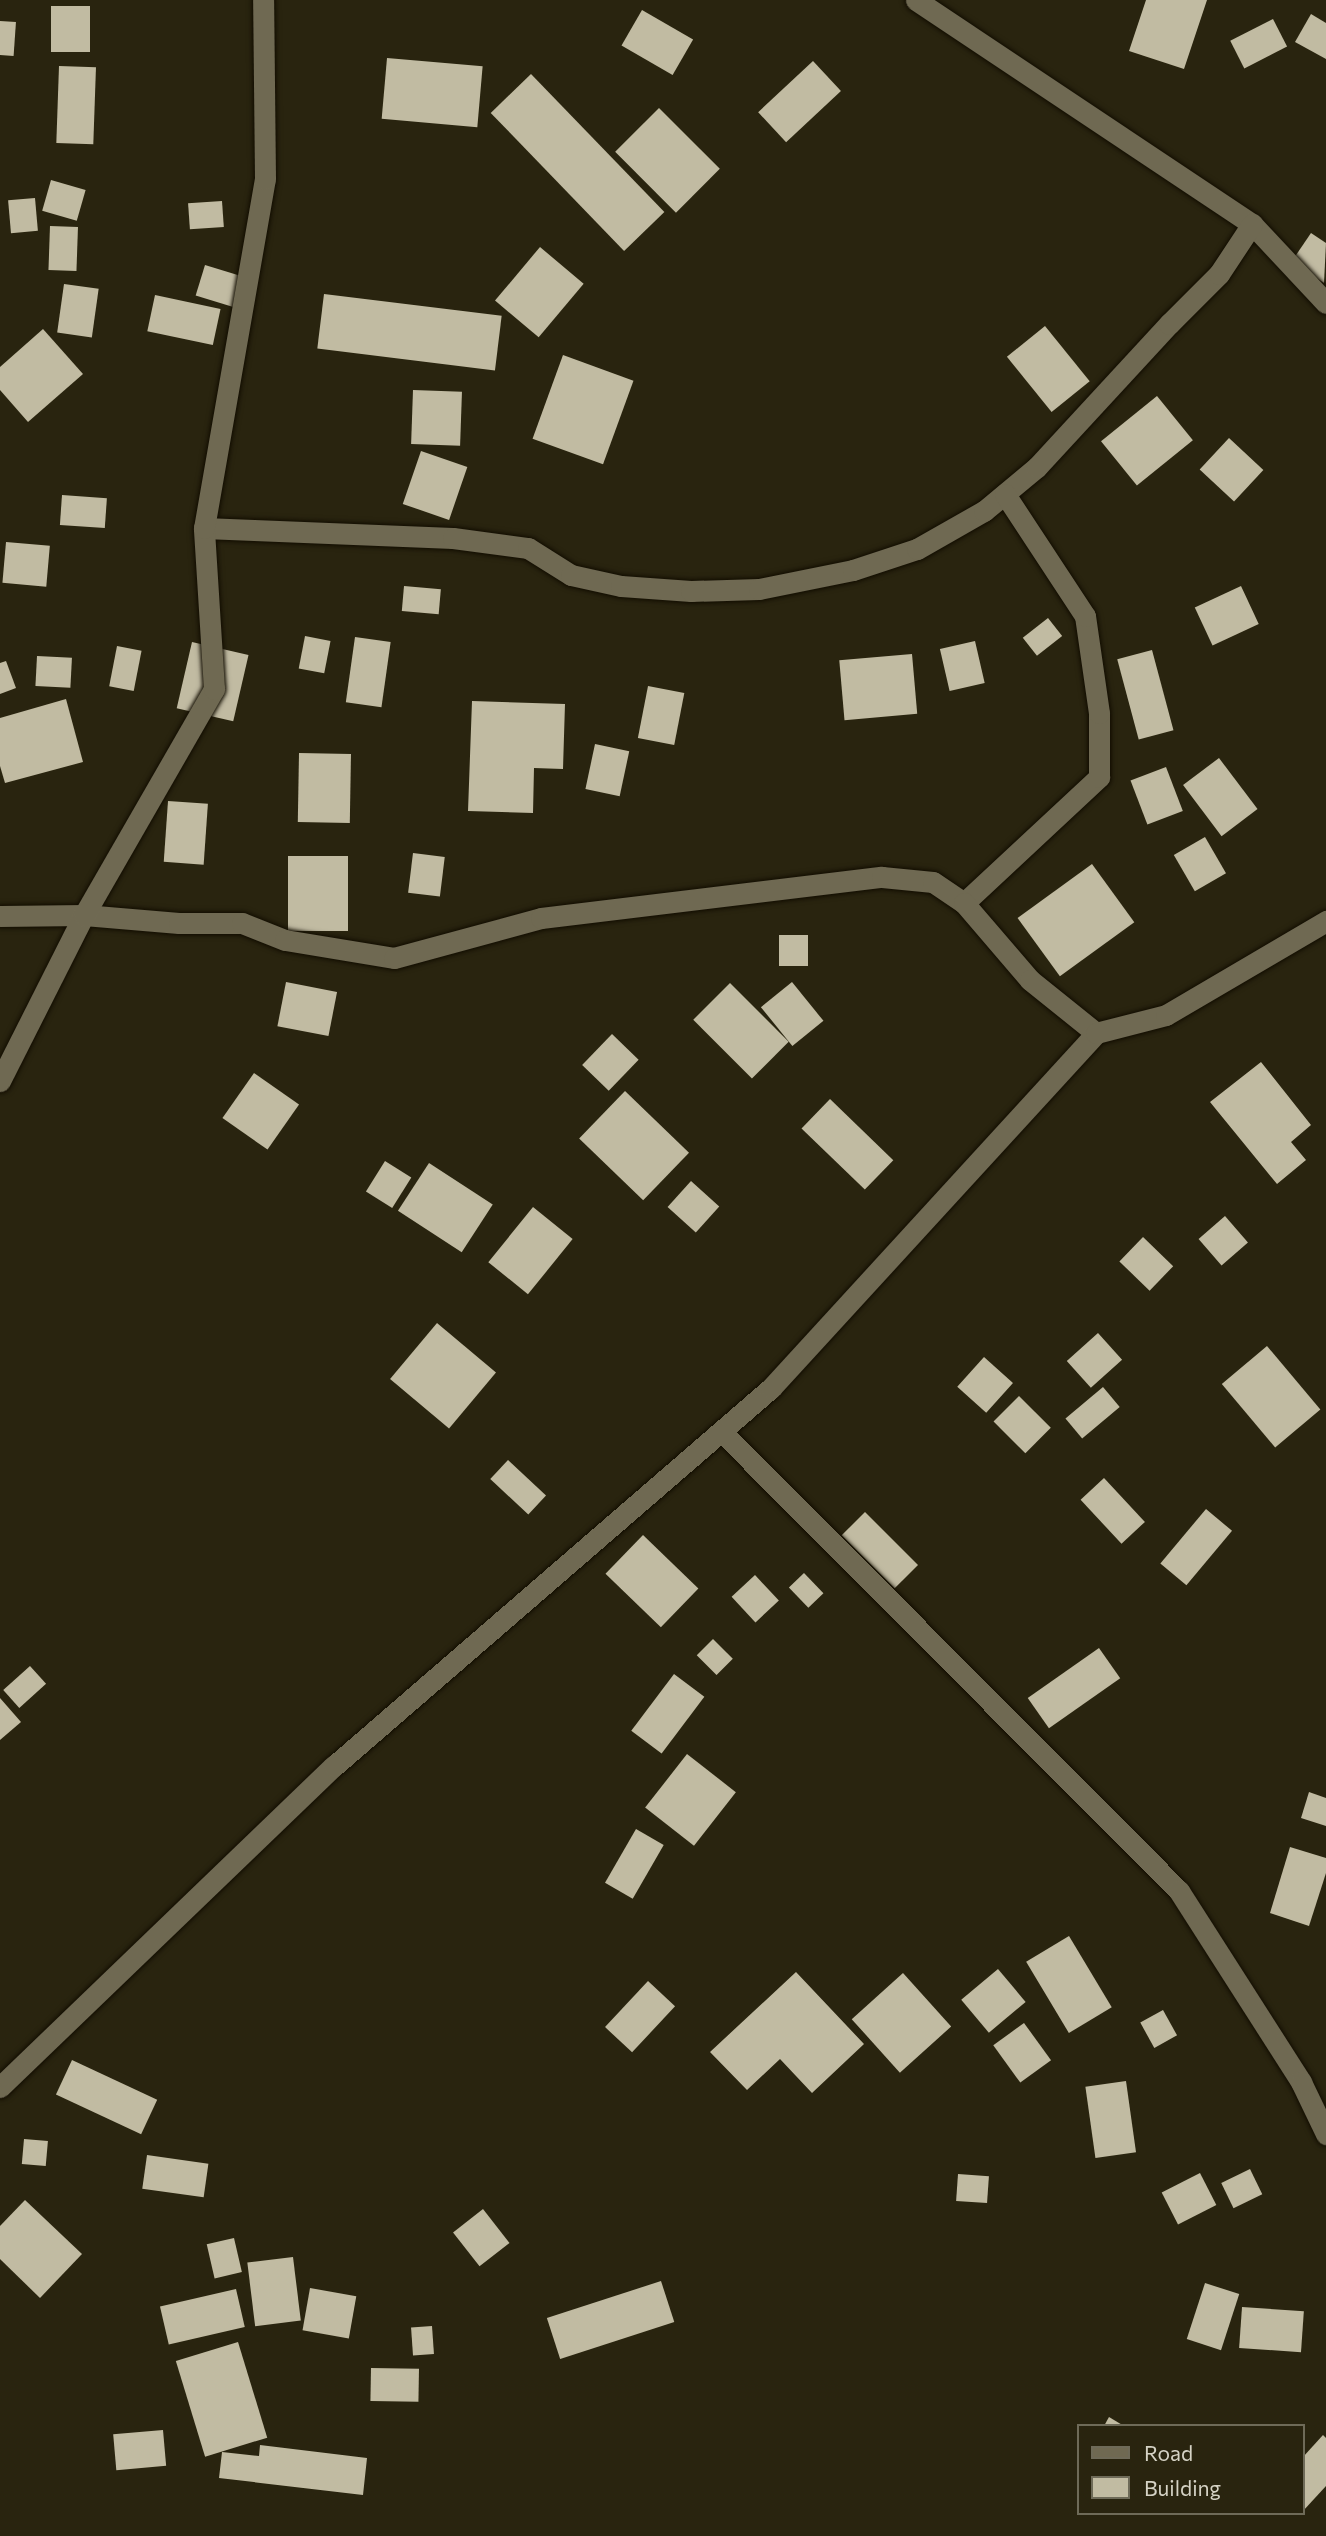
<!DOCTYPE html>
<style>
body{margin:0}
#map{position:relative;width:1326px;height:2536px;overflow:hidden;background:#29240f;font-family:Commissioner,sans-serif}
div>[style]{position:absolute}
.building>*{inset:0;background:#c1bba2;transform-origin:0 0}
.roads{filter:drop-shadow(0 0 2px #120d00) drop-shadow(0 0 2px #120d00)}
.street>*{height:21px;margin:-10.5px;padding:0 10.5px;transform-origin:10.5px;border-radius:10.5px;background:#6f6952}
span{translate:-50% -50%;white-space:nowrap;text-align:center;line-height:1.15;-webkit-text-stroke:7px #29240f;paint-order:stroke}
.legend{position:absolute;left:1077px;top:2424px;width:228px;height:91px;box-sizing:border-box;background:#29240f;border:2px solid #6e6a58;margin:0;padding:9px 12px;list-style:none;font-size:21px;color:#d5d2c5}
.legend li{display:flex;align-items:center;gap:14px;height:35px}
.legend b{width:35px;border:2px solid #6e6a58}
</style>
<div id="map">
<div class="building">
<i style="clip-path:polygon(1146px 0,1207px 0,1184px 69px,1129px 51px)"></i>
<i style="left:51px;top:6px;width:39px;height:46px"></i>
<i style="left:642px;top:10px;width:59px;height:41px;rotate:30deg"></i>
<i style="clip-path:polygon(1311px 14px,1326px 23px,1326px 59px,1295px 42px)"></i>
<i style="left:1273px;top:19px;width:31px;height:48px;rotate:63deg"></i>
<i style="left:0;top:21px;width:16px;height:34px;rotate:4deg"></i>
<i style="left:387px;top:58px;width:96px;height:61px;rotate:5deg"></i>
<i style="left:813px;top:61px;width:41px;height:75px;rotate:47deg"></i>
<i style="left:59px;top:66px;width:37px;height:77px;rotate:2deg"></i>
<i style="left:531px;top:74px;width:192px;height:56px;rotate:46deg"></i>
<i style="left:659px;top:108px;width:86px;height:62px;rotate:45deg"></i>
<i style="left:51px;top:180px;width:36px;height:32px;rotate:16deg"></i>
<i style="left:35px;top:198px;width:33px;height:27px;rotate:85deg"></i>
<i style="left:222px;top:201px;width:26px;height:34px;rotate:86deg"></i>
<i style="left:50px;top:226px;width:28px;height:44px;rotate:2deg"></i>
<i style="clip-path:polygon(1311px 233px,1326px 243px,1324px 283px,1292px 261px)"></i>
<i style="left:540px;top:247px;width:57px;height:70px;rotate:40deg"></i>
<i style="left:205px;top:265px;width:41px;height:32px;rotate:17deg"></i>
<i style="left:64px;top:284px;width:35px;height:49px;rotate:8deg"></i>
<i style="left:324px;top:294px;width:179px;height:55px;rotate:7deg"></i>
<i style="left:155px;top:295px;width:67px;height:37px;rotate:12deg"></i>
<i style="left:1045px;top:326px;width:71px;height:49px;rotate:51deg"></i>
<i style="clip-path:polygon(43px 329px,83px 374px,28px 422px,0 390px,0 367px)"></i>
<i style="left:563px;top:355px;width:75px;height:89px;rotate:20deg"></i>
<i style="left:413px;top:390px;width:49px;height:54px;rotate:2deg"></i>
<i style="left:1157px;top:396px;width:57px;height:72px;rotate:51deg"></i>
<i style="left:1229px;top:438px;width:47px;height:43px;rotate:43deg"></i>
<i style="left:421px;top:451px;width:49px;height:56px;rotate:19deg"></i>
<i style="left:62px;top:495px;width:45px;height:30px;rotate:4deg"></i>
<i style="left:6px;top:542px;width:44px;height:41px;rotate:5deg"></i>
<i style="left:404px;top:586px;width:37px;height:25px;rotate:5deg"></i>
<i style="left:1241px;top:586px;width:42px;height:51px;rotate:65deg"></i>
<i style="left:1048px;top:618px;width:23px;height:32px;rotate:52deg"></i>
<i style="left:305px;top:636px;width:26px;height:33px;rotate:11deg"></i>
<i style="left:355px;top:637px;width:36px;height:66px;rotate:8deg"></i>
<i style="left:975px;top:641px;width:43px;height:36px;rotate:77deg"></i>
<i style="left:192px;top:642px;width:58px;height:68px;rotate:13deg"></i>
<i style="left:117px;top:646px;width:25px;height:41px;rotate:11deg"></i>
<i style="left:1152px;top:650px;width:83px;height:36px;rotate:75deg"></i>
<i style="left:912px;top:654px;width:60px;height:73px;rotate:85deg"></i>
<i style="left:37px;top:656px;width:35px;height:30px;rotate:3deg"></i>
<i style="clip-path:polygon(6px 661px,16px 688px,0 694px,0 663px)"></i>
<i style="left:648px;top:686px;width:37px;height:53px;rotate:11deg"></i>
<i style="clip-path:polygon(66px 699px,83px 762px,5px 783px,0 766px,0 718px)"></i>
<i style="clip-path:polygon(472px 701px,565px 704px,563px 769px,534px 768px,533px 813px,468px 811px)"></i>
<i style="left:595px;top:744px;width:35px;height:46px;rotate:12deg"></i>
<i style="left:299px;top:753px;width:52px;height:69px;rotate:1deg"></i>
<i style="left:1219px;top:758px;width:64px;height:45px;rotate:53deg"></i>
<i style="left:1166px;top:767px;width:47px;height:38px;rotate:69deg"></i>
<i style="left:168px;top:801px;width:40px;height:61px;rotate:4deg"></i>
<i style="left:1205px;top:837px;width:42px;height:36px;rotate:60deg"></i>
<i style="left:413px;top:853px;width:32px;height:40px;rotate:7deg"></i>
<i style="left:288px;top:856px;width:60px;height:75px"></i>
<i style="left:1092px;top:864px;width:72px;height:92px;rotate:54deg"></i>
<i style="left:779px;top:935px;width:29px;height:31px"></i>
<i style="left:286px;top:982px;width:52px;height:45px;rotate:11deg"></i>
<i style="left:792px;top:982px;width:50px;height:40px;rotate:51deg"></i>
<i style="left:730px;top:983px;width:83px;height:52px;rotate:45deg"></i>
<i style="left:612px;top:1034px;width:37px;height:43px;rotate:44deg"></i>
<i style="clip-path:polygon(1261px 1062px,1311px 1125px,1291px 1142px,1306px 1160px,1277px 1184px,1210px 1102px)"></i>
<i style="left:254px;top:1073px;width:55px;height:55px;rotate:35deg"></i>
<i style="left:625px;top:1091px;width:89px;height:66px;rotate:44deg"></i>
<i style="left:830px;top:1099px;width:88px;height:41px;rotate:44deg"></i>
<i style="left:385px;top:1161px;width:31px;height:36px;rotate:32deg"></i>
<i style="left:429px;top:1163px;width:76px;height:57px;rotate:33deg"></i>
<i style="left:691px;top:1181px;width:38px;height:35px;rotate:42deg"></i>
<i style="left:533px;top:1207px;width:51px;height:71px;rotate:39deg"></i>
<i style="left:1225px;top:1216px;width:35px;height:35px;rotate:49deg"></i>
<i style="left:1143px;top:1237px;width:42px;height:34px;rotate:44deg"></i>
<i style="left:437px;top:1323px;width:77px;height:73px;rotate:40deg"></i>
<i style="left:1098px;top:1333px;width:36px;height:42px;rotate:48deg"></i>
<i style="left:1267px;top:1346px;width:83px;height:59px;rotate:50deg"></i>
<i style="left:984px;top:1357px;width:39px;height:40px;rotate:42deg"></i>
<i style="left:1103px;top:1387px;width:26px;height:49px;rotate:50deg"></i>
<i style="left:1019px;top:1396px;width:45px;height:36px;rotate:45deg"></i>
<i style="left:508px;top:1460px;width:52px;height:26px;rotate:43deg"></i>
<i style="left:1104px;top:1478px;width:60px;height:32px;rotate:47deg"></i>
<i style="left:1206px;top:1509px;width:34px;height:71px;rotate:40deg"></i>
<i style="left:865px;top:1512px;width:75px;height:33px;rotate:45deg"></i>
<i style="left:643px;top:1535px;width:77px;height:54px;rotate:44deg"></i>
<i style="left:804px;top:1573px;width:28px;height:21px;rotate:46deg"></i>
<i style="left:755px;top:1575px;width:35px;height:32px;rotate:47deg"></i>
<i style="left:713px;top:1639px;width:28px;height:23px;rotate:45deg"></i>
<i style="left:1099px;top:1648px;width:37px;height:87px;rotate:55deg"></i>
<i style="left:30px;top:1666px;width:24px;height:36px;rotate:48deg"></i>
<i style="left:674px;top:1674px;width:38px;height:71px;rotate:37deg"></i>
<i style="clip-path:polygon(0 1698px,21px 1722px,0 1740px)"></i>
<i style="left:687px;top:1754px;width:62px;height:68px;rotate:38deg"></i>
<i style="clip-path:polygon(1309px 1792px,1326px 1798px,1326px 1826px,1301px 1818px)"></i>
<i style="left:636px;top:1829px;width:32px;height:62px;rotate:30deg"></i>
<i style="clip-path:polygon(1290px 1847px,1326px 1858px,1326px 1873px,1309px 1926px,1270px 1913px)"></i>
<i style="left:1069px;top:1936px;width:83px;height:50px;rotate:59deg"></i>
<i style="left:998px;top:1969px;width:43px;height:48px;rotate:50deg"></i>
<i style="clip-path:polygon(796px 1972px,864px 2044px,812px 2093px,780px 2059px,747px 2090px,710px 2052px)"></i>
<i style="left:903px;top:1973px;width:72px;height:69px;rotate:48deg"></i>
<i style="left:648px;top:1981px;width:37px;height:63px;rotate:43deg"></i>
<i style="left:1163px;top:2010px;width:29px;height:26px;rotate:61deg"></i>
<i style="left:1024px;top:2023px;width:46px;height:38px;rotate:54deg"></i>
<i style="left:72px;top:2060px;width:94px;height:38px;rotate:25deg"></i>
<i style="left:1126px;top:2081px;width:72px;height:41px;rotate:82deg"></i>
<i style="left:24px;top:2139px;width:24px;height:25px;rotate:5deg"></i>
<i style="left:147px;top:2155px;width:62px;height:34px;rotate:8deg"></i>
<i style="left:1250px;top:2169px;width:28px;height:32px;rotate:64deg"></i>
<i style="left:1200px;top:2173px;width:36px;height:43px;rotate:63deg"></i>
<i style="left:958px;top:2174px;width:31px;height:27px;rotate:4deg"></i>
<i style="clip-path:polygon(25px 2200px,82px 2254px,40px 2298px,0 2259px,0 2226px)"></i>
<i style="left:483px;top:2209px;width:43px;height:38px;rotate:52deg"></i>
<i style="left:234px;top:2238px;width:35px;height:28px;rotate:77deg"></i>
<i style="left:293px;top:2257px;width:64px;height:46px;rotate:83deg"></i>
<i style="left:661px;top:2281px;width:43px;height:120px;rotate:72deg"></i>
<i style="left:1205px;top:2283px;width:36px;height:59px;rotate:18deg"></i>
<i style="left:310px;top:2288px;width:47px;height:43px;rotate:10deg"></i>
<i style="left:236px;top:2289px;width:39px;height:78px;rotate:77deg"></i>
<i style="left:1242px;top:2307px;width:62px;height:41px;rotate:4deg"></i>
<i style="left:432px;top:2326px;width:28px;height:21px;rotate:86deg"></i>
<i style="left:238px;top:2342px;width:100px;height:65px;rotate:73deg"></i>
<i style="left:371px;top:2368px;width:48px;height:33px;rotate:1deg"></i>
<i style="clip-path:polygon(1109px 2417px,1124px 2426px,1104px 2426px)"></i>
<i style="left:163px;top:2430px;width:36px;height:50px;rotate:85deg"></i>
<i style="clip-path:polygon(1323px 2435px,1326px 2438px,1326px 2486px,1303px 2511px,1303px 2457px)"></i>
<i style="clip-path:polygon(260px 2445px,367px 2458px,363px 2495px,219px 2478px,222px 2452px,259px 2456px)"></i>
</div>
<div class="roads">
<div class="street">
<i style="left:916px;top:0;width:404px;rotate:33.7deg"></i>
<i style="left:1252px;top:224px;width:108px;rotate:46.9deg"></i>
<i style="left:204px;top:528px;width:249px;rotate:2.3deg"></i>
<i style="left:453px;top:538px;width:76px;rotate:7.6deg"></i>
<i style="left:528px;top:548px;width:51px;rotate:32.1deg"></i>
<i style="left:571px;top:575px;width:51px;rotate:12.4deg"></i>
<i style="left:621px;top:586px;width:70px;rotate:4.1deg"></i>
<i style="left:691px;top:591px;width:68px;rotate:-1.7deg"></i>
<i style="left:759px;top:589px;width:96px;rotate:-11.4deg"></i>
<i style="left:853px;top:570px;width:67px;rotate:-18.2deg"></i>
<i style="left:917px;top:549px;width:77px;rotate:-29.6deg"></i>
<i style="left:984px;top:511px;width:69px;rotate:-39.7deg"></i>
<i style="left:1037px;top:467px;width:195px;rotate:-47.3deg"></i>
<i style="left:1169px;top:324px;width:71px;rotate:-45deg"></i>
<i style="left:1219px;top:274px;width:60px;rotate:-56.6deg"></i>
<i style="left:964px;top:903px;width:185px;rotate:-43deg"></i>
<i style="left:1099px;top:777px;width:64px;rotate:-90deg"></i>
<i style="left:1099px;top:713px;width:98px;rotate:-98.2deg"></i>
<i style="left:1085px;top:616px;width:146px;rotate:-123.3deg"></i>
<i style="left:0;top:916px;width:84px;rotate:-0.7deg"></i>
<i style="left:84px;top:915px;width:95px;rotate:4.8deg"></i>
<i style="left:179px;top:923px;width:63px"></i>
<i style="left:242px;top:923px;width:46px;rotate:21.6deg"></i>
<i style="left:285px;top:940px;width:110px;rotate:9.4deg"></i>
<i style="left:394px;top:958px;width:152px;rotate:-15.2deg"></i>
<i style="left:541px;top:918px;width:343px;rotate:-6.9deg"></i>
<i style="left:882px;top:877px;width:51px;rotate:5.6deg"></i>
<i style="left:933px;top:882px;width:37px;rotate:34deg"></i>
<i style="left:964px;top:903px;width:101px;rotate:49.4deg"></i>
<i style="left:1030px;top:980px;width:85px;rotate:38.8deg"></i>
<i style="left:0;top:1081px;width:186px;rotate:-63.2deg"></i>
<i style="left:84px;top:915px;width:261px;rotate:-60.1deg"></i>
<i style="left:214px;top:689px;width:161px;rotate:-93.6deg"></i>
<i style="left:204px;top:528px;width:354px;rotate:-80.1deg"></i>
<i style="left:265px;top:179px;width:179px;rotate:-90.6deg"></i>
<i style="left:721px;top:1431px;width:649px;rotate:45.12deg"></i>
<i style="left:1179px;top:1891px;width:227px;rotate:57.4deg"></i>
<i style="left:1301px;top:2082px;width:58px;rotate:64.3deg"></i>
<i style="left:0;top:2087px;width:463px;rotate:-43.9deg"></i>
<i style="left:334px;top:1766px;width:578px;rotate:-40.86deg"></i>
<i style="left:771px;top:1388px;width:481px;rotate:-47.5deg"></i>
<i style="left:1096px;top:1033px;width:72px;rotate:-14.4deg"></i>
<i style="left:1166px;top:1015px;width:186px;rotate:-30.4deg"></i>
</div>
</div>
<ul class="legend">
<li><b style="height:9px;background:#6f6952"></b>Road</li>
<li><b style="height:19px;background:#c1bba2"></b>Building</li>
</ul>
</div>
